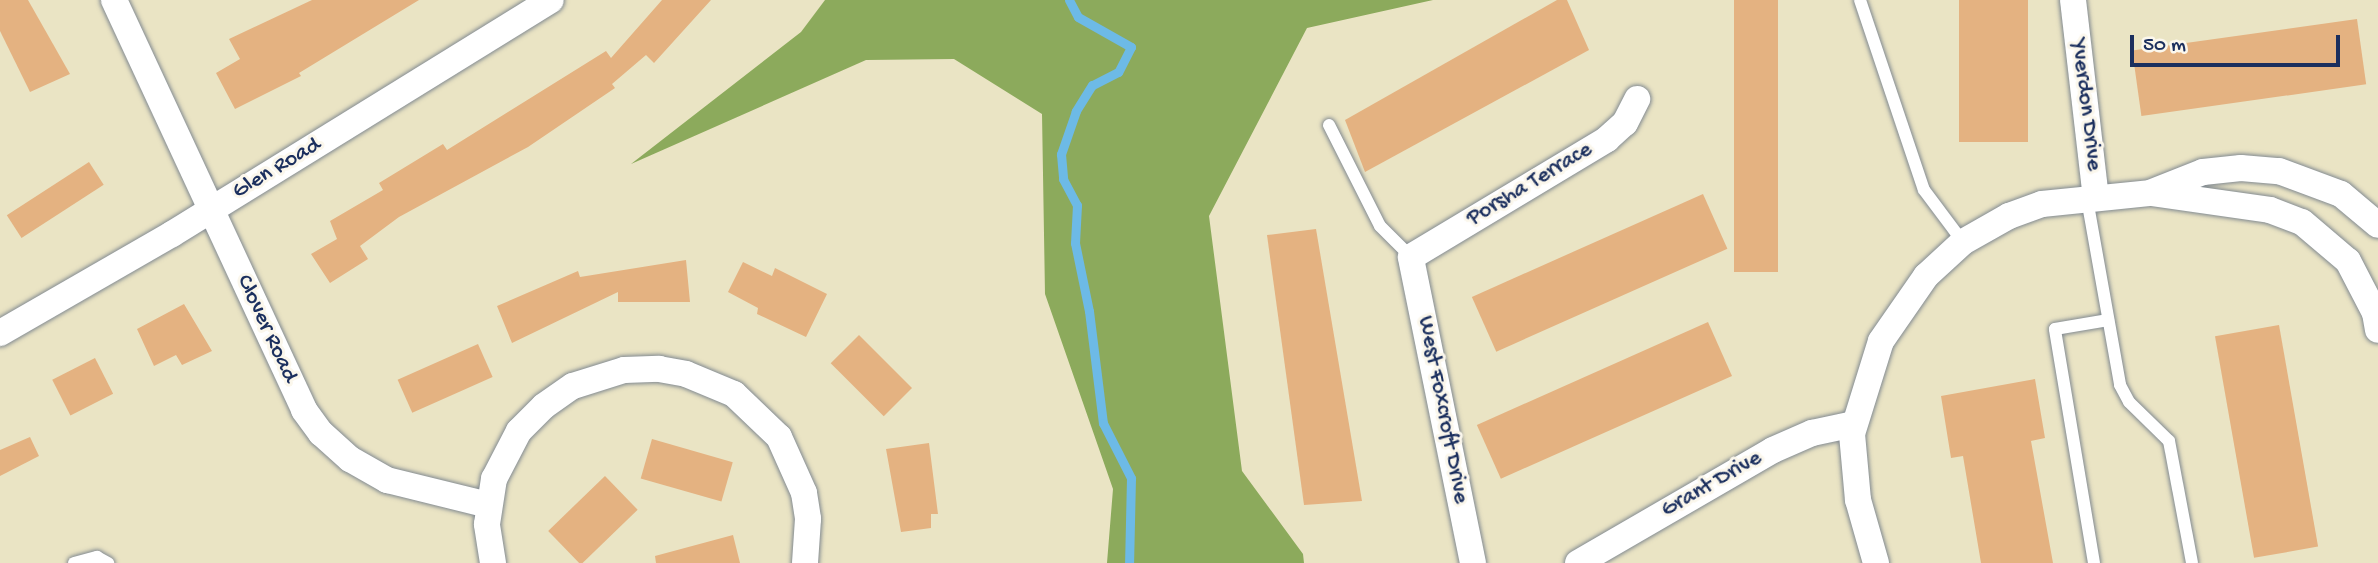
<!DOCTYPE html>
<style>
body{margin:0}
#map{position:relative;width:2378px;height:563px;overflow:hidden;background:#eae4c4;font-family:"Gochi Hand",sans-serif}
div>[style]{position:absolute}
.forest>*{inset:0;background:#8caa5c}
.stream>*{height:9px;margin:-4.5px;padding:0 4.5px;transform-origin:4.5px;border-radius:4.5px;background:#6dbae6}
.building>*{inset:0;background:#e4b281;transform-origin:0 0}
.roads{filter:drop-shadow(0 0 2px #828a91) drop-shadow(0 0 2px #828a91)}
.service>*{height:12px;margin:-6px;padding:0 6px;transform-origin:6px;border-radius:6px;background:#fff}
.minor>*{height:26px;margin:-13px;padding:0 13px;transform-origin:13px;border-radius:13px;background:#fff}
span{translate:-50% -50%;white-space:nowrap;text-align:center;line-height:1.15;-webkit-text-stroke:6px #fbf7ec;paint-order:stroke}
.street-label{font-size:23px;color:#1b2f5e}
.scale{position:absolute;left:2130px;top:35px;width:210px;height:32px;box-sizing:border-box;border:4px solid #1b2f5e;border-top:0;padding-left:9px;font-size:21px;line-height:24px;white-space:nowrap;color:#1b2f5e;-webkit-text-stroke:5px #fbf7ec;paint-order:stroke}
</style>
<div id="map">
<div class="forest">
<i style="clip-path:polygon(825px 0,1433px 0,1307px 28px,1209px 216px,1242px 471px,1303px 554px,1304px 563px,1107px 563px,1113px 489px,1045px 294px,1042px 114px,954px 59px,866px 60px,631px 164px,801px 32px)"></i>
</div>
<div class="stream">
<i style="left:1069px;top:0;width:19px;rotate:62deg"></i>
<i style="left:1078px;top:17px;width:61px;rotate:29.5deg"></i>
<i style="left:1131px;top:47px;width:28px;rotate:117deg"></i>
<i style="left:1118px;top:72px;width:29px;rotate:153deg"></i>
<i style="left:1092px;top:85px;width:31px;rotate:122deg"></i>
<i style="left:1076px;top:111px;width:46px;rotate:109.2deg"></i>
<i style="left:1061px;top:154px;width:25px;rotate:85deg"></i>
<i style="left:1063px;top:179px;width:30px;rotate:62deg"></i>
<i style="left:1077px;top:205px;width:38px;rotate:93deg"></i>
<i style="left:1075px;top:243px;width:69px;rotate:78.4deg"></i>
<i style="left:1089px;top:311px;width:113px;rotate:82.9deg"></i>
<i style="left:1103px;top:423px;width:62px;rotate:63deg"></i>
<i style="left:1131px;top:478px;width:85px;rotate:91.3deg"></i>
</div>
<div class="building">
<i style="clip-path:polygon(0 0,28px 0,70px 74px,30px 92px,0 31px)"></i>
<i style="clip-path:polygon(312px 0,419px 0,299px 73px,301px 76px,235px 109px,216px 73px,240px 59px,229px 39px)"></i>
<i style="clip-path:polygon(662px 0,711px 0,654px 63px,646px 55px,612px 84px,615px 88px,528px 147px,399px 217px,360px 246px,368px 259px,330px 283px,311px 254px,337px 239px,330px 221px,383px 190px,379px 183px,443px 144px,447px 150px,606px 51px,611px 58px)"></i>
<i style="clip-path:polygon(1557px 0,1567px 0,1589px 50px,1365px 172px,1345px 120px)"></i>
<i style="left:1734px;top:0;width:44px;height:272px"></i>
<i style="left:1959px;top:0;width:69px;height:142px"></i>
<i style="left:2357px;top:19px;width:66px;height:227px;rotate:82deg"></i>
<i style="left:89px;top:162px;width:27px;height:98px;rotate:57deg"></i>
<i style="left:1703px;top:194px;width:60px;height:253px;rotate:66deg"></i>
<i style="clip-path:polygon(1316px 229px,1362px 501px,1304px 505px,1267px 235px)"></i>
<i style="clip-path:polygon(686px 260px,690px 302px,618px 302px,618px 292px,512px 343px,497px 306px,578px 271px,580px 277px)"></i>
<i style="clip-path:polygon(743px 262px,772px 276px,775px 268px,827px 294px,806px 337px,757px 314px,758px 308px,728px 292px)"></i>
<i style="clip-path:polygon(184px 304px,212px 351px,182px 365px,176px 355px,154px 366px,137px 329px)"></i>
<i style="left:1708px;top:322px;width:59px;height:253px;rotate:66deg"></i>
<i style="left:2279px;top:325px;width:225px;height:65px;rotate:80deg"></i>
<i style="left:859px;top:335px;width:75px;height:40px;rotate:45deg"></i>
<i style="left:478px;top:344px;width:36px;height:88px;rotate:66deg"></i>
<i style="left:95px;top:358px;width:40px;height:48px;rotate:63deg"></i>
<i style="clip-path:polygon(2035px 379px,2045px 438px,2031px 441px,2053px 563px,1981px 563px,1963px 456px,1951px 458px,1941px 396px)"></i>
<i style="clip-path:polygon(30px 437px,39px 456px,0 476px,0 450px)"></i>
<i style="left:652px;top:439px;width:84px;height:41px;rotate:16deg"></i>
<i style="clip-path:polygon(929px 443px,938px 514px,931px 514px,931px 528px,901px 532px,886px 449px)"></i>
<i style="left:605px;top:476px;width:47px;height:79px;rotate:46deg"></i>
<i style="clip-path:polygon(733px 535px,740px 563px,656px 563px,655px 556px)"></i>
</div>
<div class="roads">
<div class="service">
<i style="left:1860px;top:0;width:200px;rotate:71.4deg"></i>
<i style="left:1924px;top:190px;width:65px;rotate:53.1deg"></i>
<i style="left:1329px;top:125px;width:113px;rotate:63.2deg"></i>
<i style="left:1380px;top:226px;width:44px;rotate:45deg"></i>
<i style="left:2087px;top:199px;width:189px;rotate:79.9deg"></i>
<i style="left:2120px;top:385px;width:19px;rotate:62deg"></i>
<i style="left:2129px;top:402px;width:56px;rotate:44.3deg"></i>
<i style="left:2169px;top:441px;width:124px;rotate:79.3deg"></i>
<i style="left:74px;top:563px;width:24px;rotate:-15deg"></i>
<i style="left:97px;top:557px;width:13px;rotate:29deg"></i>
<i style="left:2094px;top:563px;width:237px;rotate:-99.5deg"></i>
<i style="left:2055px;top:329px;width:54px;rotate:-9.6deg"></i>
</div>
<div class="minor">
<i style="left:114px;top:0;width:452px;rotate:65.1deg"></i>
<i style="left:304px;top:410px;width:29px;rotate:54deg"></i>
<i style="left:321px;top:433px;width:39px;rotate:42deg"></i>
<i style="left:350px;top:459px;width:43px;rotate:29.6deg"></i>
<i style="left:387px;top:480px;width:105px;rotate:13.8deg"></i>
<i style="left:2073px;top:0;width:199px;rotate:83.4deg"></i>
<i style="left:2152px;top:192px;width:55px;rotate:-21.4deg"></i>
<i style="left:2203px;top:172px;width:38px;rotate:-6deg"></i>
<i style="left:2241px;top:168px;width:38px;rotate:5deg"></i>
<i style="left:2279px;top:171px;width:66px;rotate:20.4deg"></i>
<i style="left:2341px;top:194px;width:48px;rotate:40deg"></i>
<i style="left:0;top:333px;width:198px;rotate:-29.9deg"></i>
<i style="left:172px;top:234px;width:445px;rotate:-31.7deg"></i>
<i style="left:493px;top:563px;width:39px;rotate:-99deg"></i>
<i style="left:487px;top:524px;width:46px;rotate:-81.2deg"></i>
<i style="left:494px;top:479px;width:54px;rotate:-62.5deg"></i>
<i style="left:519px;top:431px;width:35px;rotate:-45deg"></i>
<i style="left:544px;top:406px;width:35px;rotate:-35deg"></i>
<i style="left:573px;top:386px;width:53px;rotate:-17.4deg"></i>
<i style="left:624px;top:370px;width:35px;rotate:-2deg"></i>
<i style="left:659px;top:369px;width:27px;rotate:10deg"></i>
<i style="left:686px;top:374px;width:52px;rotate:22.6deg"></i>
<i style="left:734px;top:394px;width:62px;rotate:43.7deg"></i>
<i style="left:779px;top:437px;width:61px;rotate:65.9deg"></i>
<i style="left:804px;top:493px;width:26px;rotate:81deg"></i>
<i style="left:808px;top:519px;width:44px;rotate:93.9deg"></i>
<i style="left:1473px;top:563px;width:312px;rotate:-101.5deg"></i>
<i style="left:1411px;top:257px;width:229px;rotate:-31deg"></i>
<i style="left:1607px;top:139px;width:24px;rotate:-42deg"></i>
<i style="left:1625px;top:123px;width:27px;rotate:-63deg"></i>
<i style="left:1578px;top:563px;width:225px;rotate:-30.1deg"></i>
<i style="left:1773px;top:450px;width:43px;rotate:-23.6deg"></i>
<i style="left:1812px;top:433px;width:43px;rotate:-12.1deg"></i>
<i style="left:1876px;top:563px;width:66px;rotate:-105.9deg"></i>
<i style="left:1858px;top:500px;width:66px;rotate:-95.2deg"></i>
<i style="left:1852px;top:434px;width:97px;rotate:-72.7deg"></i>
<i style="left:1881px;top:341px;width:79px;rotate:-55.3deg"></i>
<i style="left:1926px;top:276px;width:50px;rotate:-42.6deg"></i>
<i style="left:1963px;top:242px;width:53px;rotate:-29.5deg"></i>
<i style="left:2009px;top:216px;width:35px;rotate:-20deg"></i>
<i style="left:2042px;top:204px;width:110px;rotate:-5.8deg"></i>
<i style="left:2151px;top:193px;width:120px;rotate:8.1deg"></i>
<i style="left:2270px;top:210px;width:34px;rotate:21deg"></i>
<i style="left:2302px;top:222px;width:60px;rotate:40.3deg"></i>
<i style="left:2348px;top:261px;width:59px;rotate:62.6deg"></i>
<i style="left:2375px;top:313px;width:17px;rotate:80deg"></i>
</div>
</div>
<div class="street-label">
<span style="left:2085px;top:105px;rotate:83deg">Yverdon Drive</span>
<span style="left:277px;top:169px;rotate:-31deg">Glen Road</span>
<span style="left:1530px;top:185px;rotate:-31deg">Porsha Terrace</span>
<span style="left:266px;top:329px;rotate:65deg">Clover Road</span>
<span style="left:1442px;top:410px;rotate:79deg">West Foxcroft Drive</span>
<span style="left:1712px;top:485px;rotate:-30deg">Grant Drive</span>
</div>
<div class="scale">50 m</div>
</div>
